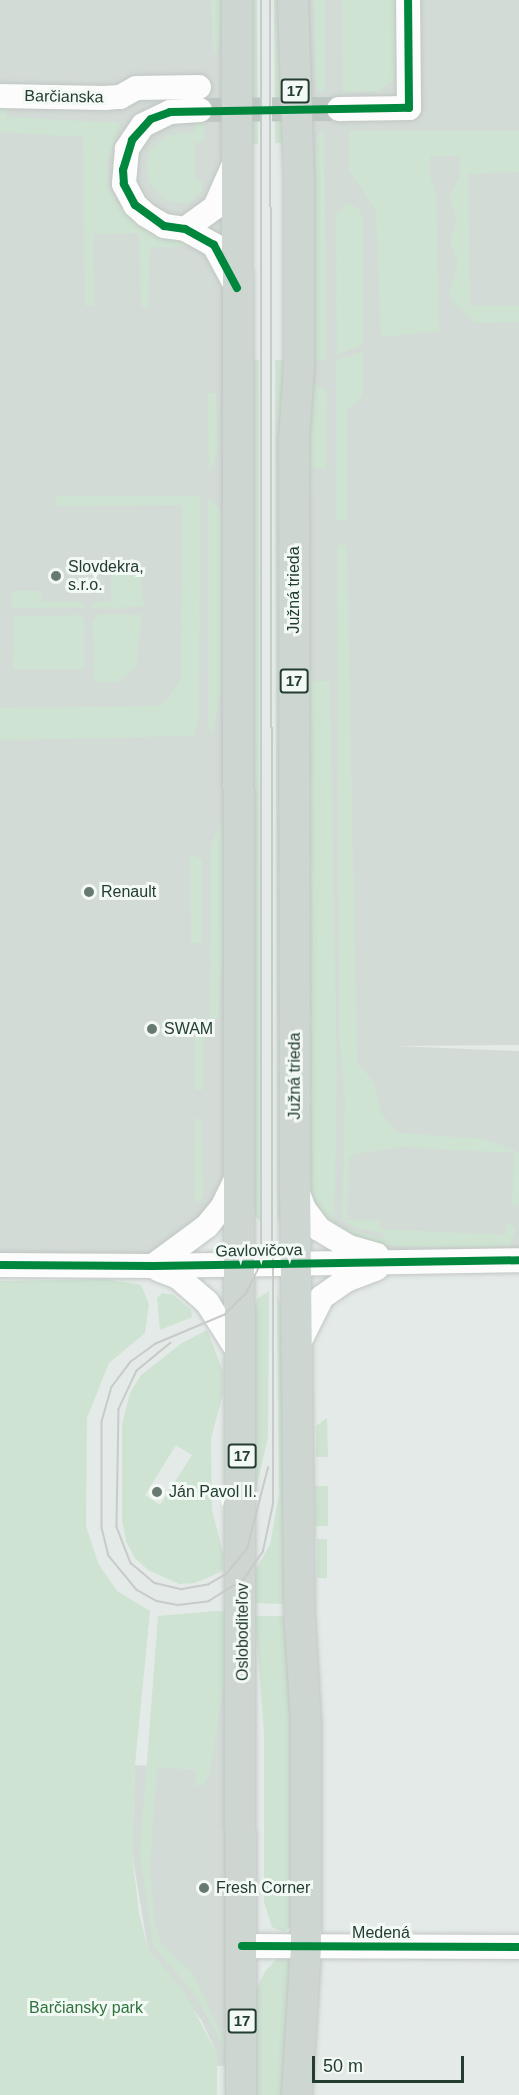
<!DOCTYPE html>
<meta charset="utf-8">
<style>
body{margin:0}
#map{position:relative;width:519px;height:2095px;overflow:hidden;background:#e4eae7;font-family:Arial,sans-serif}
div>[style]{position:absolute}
.built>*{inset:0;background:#d3dbd6}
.green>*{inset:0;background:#cee3d1;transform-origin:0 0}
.minor-tunnel>*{height:24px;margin-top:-12px;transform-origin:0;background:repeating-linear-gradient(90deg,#bdc7c3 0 24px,transparent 0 36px)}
.roads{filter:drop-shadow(0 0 2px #c1c7c4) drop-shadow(0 0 2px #c1c7c4)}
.minor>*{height:24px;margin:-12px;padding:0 12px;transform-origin:12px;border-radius:12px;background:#fbfcfb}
.major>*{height:30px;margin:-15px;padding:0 15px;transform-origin:15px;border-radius:15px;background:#ced6d2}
.tram>*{height:1.5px;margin:-0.75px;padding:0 0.75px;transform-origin:0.75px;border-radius:0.75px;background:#c7cbc9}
.cycleway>*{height:8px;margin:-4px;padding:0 4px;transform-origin:4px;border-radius:4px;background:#00873e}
.dots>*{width:16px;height:16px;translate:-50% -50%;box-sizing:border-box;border:3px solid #f3f9f5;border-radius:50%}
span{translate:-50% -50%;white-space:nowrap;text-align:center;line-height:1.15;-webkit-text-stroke:6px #f3f9f5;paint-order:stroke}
.shield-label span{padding:2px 4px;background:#f3f9f5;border:2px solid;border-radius:4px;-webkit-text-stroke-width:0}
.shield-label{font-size:15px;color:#233d31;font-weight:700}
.street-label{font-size:16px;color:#233d31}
.poi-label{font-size:16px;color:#233d31}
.left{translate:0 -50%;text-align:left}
.park-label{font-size:16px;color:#2e733c}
.scale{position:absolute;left:312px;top:2056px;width:152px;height:27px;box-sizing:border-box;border:3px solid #233d31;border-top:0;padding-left:8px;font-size:18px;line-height:21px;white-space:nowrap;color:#233d31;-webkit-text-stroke:4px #f3f9f5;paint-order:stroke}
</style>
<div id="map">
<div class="built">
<i style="clip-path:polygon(0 0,237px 0,242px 1169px,223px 1206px,153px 1266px,0 1265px)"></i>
<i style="clip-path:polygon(293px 0,519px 0,519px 1045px,395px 1046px,519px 1051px,519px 1249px,399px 1261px,304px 1209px)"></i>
<i style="clip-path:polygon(224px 1656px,242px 2066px,217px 2066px,217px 2054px,202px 2021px,148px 1949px,132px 1853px,135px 1765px,205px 1770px)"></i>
</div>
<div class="green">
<i style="clip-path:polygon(211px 0,223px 0,218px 50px,213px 56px)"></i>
<i style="clip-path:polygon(250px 0,257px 0,258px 144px,249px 144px,249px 359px,259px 360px,260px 1221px,255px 1216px,253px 1193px,252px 436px,247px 360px,247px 144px)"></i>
<i style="clip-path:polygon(274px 0,280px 0,286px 143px,281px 1219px,277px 1222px,275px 360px,284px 360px,285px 188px,283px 143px,275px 143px)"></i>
<i style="clip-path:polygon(314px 0,325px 0,325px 91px,316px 91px)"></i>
<i style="clip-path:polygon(342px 0,396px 0,396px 73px,392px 82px,378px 91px,343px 92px)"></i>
<i style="clip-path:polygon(0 105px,6px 107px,7px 117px,120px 123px,107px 163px,108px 185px,117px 205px,151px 233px,190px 242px,195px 246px,150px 247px,148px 308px,141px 306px,139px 233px,93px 234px,94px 306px,85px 306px,83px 137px,0 132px)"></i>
<i style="clip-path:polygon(204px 118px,204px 142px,195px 143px,195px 180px,202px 181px,202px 191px,187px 204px,166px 201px,149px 182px,146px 165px,150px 150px,166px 136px,195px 131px,195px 119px)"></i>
<i style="clip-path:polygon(349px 131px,519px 131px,519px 172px,468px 174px,470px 306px,519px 306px,519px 322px,475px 323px,452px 300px,449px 294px,458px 263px,450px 242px,457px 220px,449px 197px,460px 176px,460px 156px,430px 156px,430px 177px,436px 192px,439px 331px,381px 337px,376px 210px,349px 170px)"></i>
<i style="clip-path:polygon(318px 133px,324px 133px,326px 359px,310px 364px,310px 213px)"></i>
<i style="clip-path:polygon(348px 203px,358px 208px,363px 219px,363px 344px,337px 355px,336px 215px)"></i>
<i style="clip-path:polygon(363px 351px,363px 397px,347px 409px,347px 520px,336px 521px,336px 361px)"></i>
<i style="clip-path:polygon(309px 380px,327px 392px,326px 469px,306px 468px)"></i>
<i style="clip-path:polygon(208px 393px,216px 393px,217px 453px,209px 473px)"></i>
<i style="clip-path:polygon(56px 496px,200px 496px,199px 718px,194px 736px,0 740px,0 708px,158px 706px,168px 699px,181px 678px,182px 505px,57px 506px)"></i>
<i style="clip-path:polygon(208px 497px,220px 510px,228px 555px,224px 681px,212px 733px,208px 726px)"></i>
<i style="clip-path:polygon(337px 545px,347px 545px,357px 1062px,374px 1083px,381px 1113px,399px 1133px,484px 1139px,519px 1152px,519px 1203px,516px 1206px,512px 1206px,514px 1153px,402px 1147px,355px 1154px,349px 1159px,347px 1220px,380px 1221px,380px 1229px,506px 1235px,507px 1221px,516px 1229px,509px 1247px,407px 1247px,367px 1243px,341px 1234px,341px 1227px,383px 1239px,384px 1233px,357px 1228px,342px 1220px,345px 1097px,339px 1038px)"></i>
<i style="clip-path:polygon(111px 559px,140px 576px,144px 607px,92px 608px,92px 602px,111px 601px)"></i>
<i style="clip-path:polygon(12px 591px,41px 591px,42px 602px,84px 602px,84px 608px,12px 608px)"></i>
<i style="clip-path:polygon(99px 614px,142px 615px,136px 667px,118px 682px,94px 682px,93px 621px)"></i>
<i style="clip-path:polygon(80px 615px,84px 619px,84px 669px,13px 669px,14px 616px)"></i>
<i style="clip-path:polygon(306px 681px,330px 681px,337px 1086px,334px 1228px,321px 1213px,310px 1188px)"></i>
<i style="clip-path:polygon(224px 817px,227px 886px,218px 1019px,210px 1019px,211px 845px)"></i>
<i style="clip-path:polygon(190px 853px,202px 860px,202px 943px,191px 943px)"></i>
<i style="left:195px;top:1035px;width:8px;height:55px"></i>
<i style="clip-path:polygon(195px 1117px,202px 1120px,203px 1194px,200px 1203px,195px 1199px)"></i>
<i style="clip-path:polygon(106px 1279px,141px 1285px,149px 1304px,145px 1333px,109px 1363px,87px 1418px,86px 1526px,98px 1563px,117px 1591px,150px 1611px,135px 1765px,132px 1853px,139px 1914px,148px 1949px,185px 1993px,217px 2054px,217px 2095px,0 2095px,0 1281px)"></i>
<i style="clip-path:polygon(269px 1291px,268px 1437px,255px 1493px,254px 1313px,257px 1299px)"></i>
<i style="clip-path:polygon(162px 1293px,173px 1295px,191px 1310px,192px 1317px,160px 1330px,157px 1298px)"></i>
<i style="clip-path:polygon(277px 1294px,283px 1313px,284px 1604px,255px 1603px,254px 1573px,270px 1544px,279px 1494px)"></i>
<i style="clip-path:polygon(evenodd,207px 1330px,223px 1371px,223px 1394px,211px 1438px,212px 1510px,224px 1556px,223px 1570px,216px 1574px,195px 1583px,179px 1584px,148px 1570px,135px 1558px,126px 1541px,122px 1520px,122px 1425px,130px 1393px,141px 1375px,182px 1343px,207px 1330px,176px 1445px,192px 1455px,160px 1505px,145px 1495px,176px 1445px)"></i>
<i style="clip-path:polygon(327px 1418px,328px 1457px,316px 1457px,316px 1426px)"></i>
<i style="left:328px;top:1486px;width:40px;height:13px;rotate:90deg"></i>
<i style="left:317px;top:1539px;width:10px;height:39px"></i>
<i style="clip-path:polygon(217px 1611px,226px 1612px,226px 1673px,209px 1775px,204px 1784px,195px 1787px,196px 1769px,157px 1768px,150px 1869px,155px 1923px,162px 1945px,192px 1972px,229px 2050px,229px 2095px,225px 2095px,225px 2054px,221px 2040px,192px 1991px,153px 1945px,140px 1854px,158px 1616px)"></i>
<i style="clip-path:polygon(255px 1616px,284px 1616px,294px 1731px,293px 1924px,284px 1932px,272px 1927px,264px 1902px,264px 1734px)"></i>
<i style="clip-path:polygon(280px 1956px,287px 1956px,290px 1961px,285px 2095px,253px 2095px,256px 1989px,266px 1970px)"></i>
</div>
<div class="minor-tunnel">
<i style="left:200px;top:110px;width:139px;rotate:-0.4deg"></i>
</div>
<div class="roads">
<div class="minor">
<i style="left:0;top:96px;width:104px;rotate:1.1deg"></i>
<i style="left:104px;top:98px;width:16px;rotate:-4deg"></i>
<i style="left:120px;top:97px;width:18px;rotate:-29deg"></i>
<i style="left:136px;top:88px;width:63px;rotate:-0.9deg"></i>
<i style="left:339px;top:109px;width:70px;rotate:-0.8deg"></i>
<i style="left:409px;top:108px;width:108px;rotate:-90.5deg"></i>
<i style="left:200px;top:110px;width:30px;rotate:176deg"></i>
<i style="left:170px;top:112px;width:30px;rotate:154deg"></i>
<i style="left:143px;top:125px;width:29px;rotate:124deg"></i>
<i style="left:127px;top:149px;width:35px;rotate:95deg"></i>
<i style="left:124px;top:184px;width:24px;rotate:62deg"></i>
<i style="left:135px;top:205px;width:15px;rotate:42deg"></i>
<i style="left:146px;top:215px;width:21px;rotate:31deg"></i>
<i style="left:164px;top:226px;width:21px;rotate:8deg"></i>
<i style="left:185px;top:229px;width:33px;rotate:29deg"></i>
<i style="left:214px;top:245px;width:47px;rotate:61.8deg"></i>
<i style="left:185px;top:229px;width:37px;rotate:-36deg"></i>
<i style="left:215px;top:207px;width:47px;rotate:-66.2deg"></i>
<i style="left:297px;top:1190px;width:20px;rotate:70deg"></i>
<i style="left:304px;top:1209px;width:25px;rotate:53deg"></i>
<i style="left:319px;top:1229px;width:35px;rotate:31deg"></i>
<i style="left:349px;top:1247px;width:29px;rotate:16deg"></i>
<i style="left:0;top:1265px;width:153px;rotate:0.4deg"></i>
<i style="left:153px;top:1266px;width:366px;rotate:-0.9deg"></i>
<i style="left:153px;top:1266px;width:67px;rotate:-36.5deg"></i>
<i style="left:207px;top:1226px;width:26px;rotate:-51deg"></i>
<i style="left:223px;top:1206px;width:37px;rotate:-64deg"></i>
<i style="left:158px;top:1269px;width:22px;rotate:22deg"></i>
<i style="left:178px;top:1277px;width:38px;rotate:41deg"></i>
<i style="left:207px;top:1302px;width:64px;rotate:57.8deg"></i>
<i style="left:300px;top:1341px;width:49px;rotate:-63.4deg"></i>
<i style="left:322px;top:1297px;width:29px;rotate:-35deg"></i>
<i style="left:346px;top:1280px;width:33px;rotate:-21deg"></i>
<i style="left:242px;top:1946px;width:277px;rotate:0.2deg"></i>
</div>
<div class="major">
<i style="left:237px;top:0;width:2095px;rotate:89.89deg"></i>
<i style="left:293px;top:0;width:183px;rotate:88.1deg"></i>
<i style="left:299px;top:183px;width:184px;rotate:90deg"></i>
<i style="left:299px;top:367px;width:71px;rotate:94deg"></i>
<i style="left:294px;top:438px;width:742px;rotate:89.92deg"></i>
<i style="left:295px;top:1180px;width:442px;rotate:89.4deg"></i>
<i style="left:300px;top:1622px;width:102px;rotate:86.6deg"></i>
<i style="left:306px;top:1724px;width:223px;rotate:90deg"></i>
<i style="left:306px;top:1947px;width:148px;rotate:93.5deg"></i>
</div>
</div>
<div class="tram">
<i style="left:261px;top:0;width:1264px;rotate:90deg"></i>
<i style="left:261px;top:1264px;width:32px;rotate:116deg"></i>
<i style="left:247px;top:1293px;width:31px;rotate:135deg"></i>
<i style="left:225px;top:1315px;width:75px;rotate:157.2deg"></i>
<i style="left:156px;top:1344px;width:31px;rotate:144deg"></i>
<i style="left:131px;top:1362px;width:31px;rotate:127deg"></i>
<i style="left:112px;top:1387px;width:35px;rotate:106deg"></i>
<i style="left:102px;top:1421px;width:107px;rotate:90deg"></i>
<i style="left:102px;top:1528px;width:29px;rotate:76deg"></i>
<i style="left:109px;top:1556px;width:44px;rotate:50.5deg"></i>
<i style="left:137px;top:1590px;width:23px;rotate:29deg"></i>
<i style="left:157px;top:1601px;width:21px;rotate:11deg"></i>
<i style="left:178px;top:1605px;width:31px;rotate:-7deg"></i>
<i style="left:209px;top:1601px;width:40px;rotate:-32deg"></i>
<i style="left:243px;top:1580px;width:35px;rotate:-55deg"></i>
<i style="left:263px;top:1551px;width:48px;rotate:-78deg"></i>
<i style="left:273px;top:1504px;width:1504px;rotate:-90.11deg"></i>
<i style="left:171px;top:1343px;width:44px;rotate:140.5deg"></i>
<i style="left:137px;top:1371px;width:42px;rotate:115.3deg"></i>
<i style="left:119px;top:1409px;width:118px;rotate:91deg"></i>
<i style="left:117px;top:1527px;width:39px;rotate:69deg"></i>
<i style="left:131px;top:1563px;width:31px;rotate:40deg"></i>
<i style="left:155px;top:1583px;width:28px;rotate:13deg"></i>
<i style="left:182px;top:1589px;width:27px;rotate:-10deg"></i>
<i style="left:209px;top:1584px;width:20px;rotate:-30deg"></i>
<i style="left:226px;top:1574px;width:33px;rotate:-50deg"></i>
<i style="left:247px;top:1549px;width:84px;rotate:-75.5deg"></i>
</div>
<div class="cycleway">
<i style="left:237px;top:288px;width:49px;rotate:-118.1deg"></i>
<i style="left:214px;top:245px;width:33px;rotate:-151deg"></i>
<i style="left:185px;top:229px;width:21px;rotate:-172deg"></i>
<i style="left:164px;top:226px;width:36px;rotate:-144deg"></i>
<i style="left:135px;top:205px;width:24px;rotate:-118deg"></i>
<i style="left:124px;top:184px;width:14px;rotate:-94deg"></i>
<i style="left:123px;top:170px;width:31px;rotate:-73deg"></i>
<i style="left:132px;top:140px;width:28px;rotate:-48deg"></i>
<i style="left:151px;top:119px;width:20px;rotate:-20deg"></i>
<i style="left:170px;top:112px;width:239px;rotate:-1deg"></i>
<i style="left:409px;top:108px;width:108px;rotate:-90.5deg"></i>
<i style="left:0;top:1265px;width:153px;rotate:0.4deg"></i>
<i style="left:153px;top:1266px;width:366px;rotate:-0.9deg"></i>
<i style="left:242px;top:1946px;width:277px;rotate:0.2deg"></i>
</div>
<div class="dots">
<i style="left:56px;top:576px;background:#677a71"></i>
<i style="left:89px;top:892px;background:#677a71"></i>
<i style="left:152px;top:1029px;background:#677a71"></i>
<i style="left:157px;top:1492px;background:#677a71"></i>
<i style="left:204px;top:1888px;background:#677a71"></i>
</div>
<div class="shield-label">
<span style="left:295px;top:91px">17</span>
<span style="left:294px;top:681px">17</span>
<span style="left:242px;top:1456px">17</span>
<span style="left:242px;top:2021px">17</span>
</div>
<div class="street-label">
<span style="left:64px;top:97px;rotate:1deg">Barčianska</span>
<span style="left:294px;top:590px;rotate:-90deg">Južná trieda</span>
<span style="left:295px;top:1076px;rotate:-90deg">Južná trieda</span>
<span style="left:259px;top:1251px;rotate:-1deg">Gavlovičova</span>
<span style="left:243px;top:1632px;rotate:-90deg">Osloboditeľov</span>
<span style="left:381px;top:1933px">Medená</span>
</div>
<div class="poi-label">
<span class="left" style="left:68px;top:576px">Slovdekra,<br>s.r.o.</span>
<span class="left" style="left:101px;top:892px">Renault</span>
<span class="left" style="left:164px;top:1029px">SWAM</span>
<span class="left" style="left:169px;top:1492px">Ján Pavol II.</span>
<span class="left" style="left:216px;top:1888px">Fresh Corner</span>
</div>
<div class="park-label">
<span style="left:86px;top:2008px">Barčiansky park</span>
</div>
<div class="scale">50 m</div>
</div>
